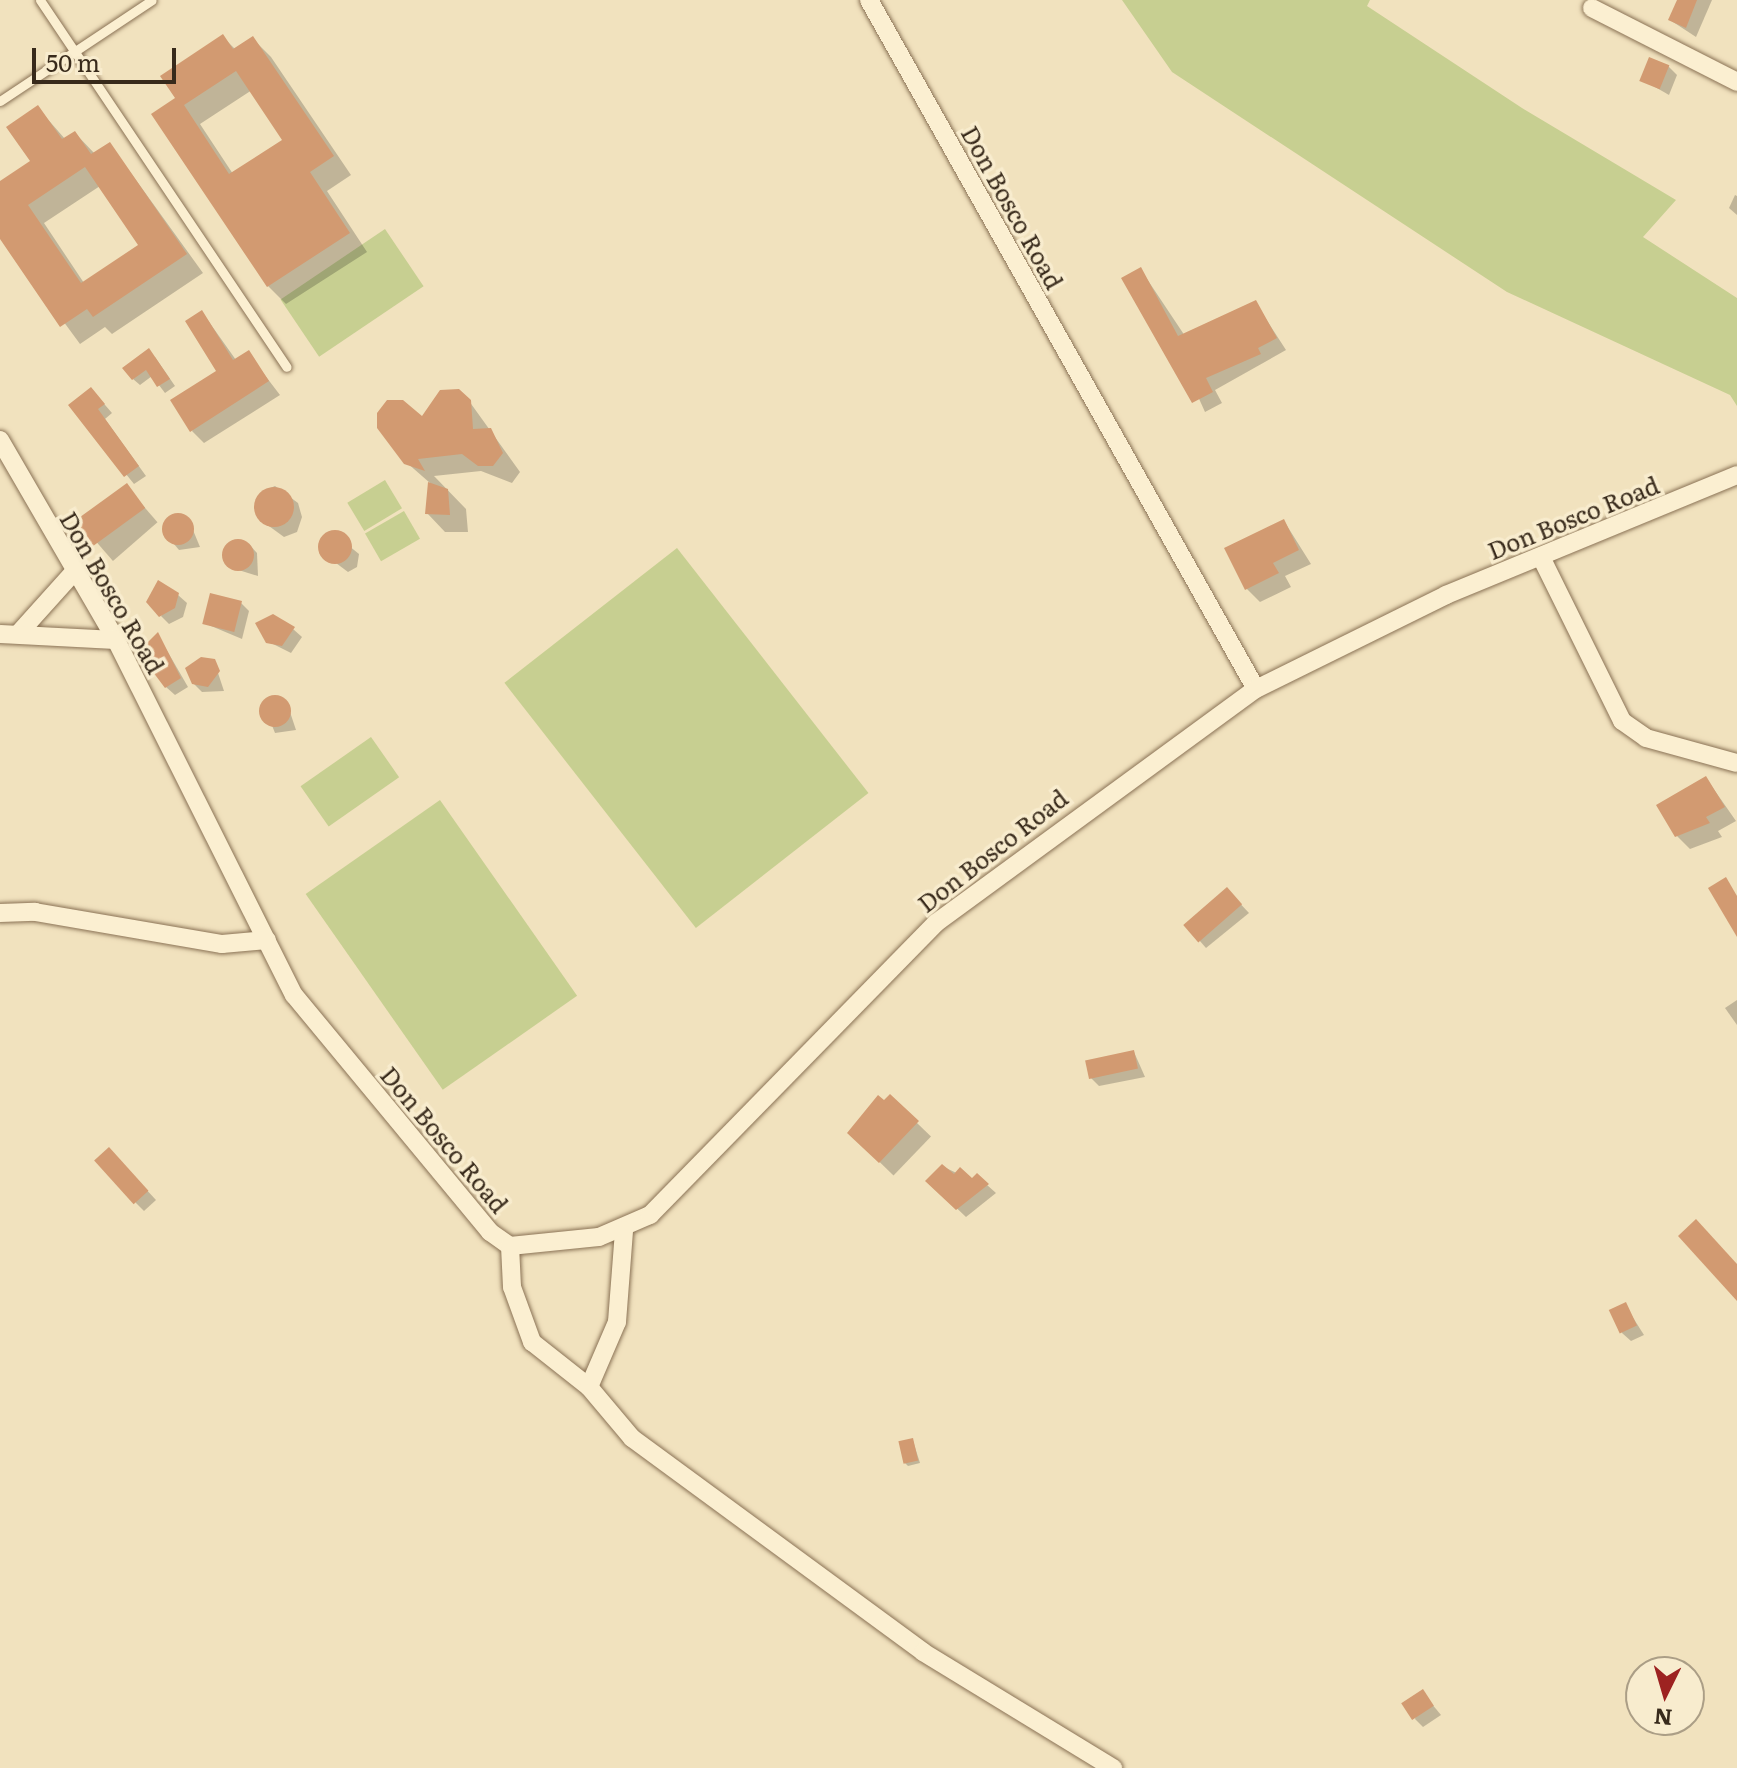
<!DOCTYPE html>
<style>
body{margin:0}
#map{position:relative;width:1737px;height:1768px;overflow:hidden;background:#f1e2be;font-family:Literata,serif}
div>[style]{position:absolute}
.green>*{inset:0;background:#c7cf91;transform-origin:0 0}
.shadow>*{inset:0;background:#0003;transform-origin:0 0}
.building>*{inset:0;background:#d29a71;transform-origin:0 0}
.round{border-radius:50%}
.roads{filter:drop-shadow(0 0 2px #8a7255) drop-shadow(0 0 2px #8a7255)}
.service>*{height:9px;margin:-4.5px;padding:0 4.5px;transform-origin:4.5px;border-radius:4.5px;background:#fbefd1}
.minor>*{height:18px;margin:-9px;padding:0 9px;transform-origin:9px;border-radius:9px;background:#fbefd1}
span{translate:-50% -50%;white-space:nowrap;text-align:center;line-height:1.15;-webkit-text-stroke:7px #f8ecce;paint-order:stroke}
.street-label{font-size:24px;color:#382a1b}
.north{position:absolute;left:1625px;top:1656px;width:80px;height:80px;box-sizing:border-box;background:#f8ecce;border:2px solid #ab9e86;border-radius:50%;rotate:185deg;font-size:22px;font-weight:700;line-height:32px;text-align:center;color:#382a1b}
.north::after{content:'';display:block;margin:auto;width:28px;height:36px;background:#9d2221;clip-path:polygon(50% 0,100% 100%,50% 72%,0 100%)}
.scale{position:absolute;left:32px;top:48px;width:144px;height:36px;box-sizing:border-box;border:4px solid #382a1b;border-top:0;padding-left:10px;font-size:24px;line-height:28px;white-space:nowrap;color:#382a1b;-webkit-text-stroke:6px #f8ecce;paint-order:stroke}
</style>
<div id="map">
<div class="green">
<i style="clip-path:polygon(1122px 0,1370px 0,1367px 6px,1522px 108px,1676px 200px,1643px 237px,1737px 298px,1737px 406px,1730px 395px,1507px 292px,1172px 72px)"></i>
<i style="left:385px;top:229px;width:69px;height:126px;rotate:56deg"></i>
<i style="left:385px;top:480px;width:33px;height:44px;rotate:59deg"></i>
<i style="left:404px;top:511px;width:32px;height:45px;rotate:60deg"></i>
<i style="left:677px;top:548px;width:311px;height:219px;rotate:52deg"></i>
<i style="left:371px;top:737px;width:49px;height:86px;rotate:55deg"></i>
<i style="left:440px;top:800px;width:239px;height:164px;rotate:55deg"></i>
</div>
<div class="shadow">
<i style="clip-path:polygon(1679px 0,1712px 0,1696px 37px,1670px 20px)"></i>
<i style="clip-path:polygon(evenodd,223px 37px,236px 50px,253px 39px,271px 57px,351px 175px,327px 191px,367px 252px,286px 304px,268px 286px,177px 99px,223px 37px,252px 90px,285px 140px,233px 174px,200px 124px,252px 90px)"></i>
<i style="clip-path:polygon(1668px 66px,1677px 75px,1669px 95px,1643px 80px)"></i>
<i style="clip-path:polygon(evenodd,38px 108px,65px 139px,75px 133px,95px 154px,110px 144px,203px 273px,112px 334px,105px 327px,80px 344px,0 235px,0 184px,33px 161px,38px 108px,100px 186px,141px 245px,84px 283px,44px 223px,100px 186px)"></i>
<i style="clip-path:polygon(1735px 195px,1737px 196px,1737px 215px,1729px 208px)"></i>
<i style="clip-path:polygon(1141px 270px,1187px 339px,1255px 302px,1286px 350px,1215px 390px,1222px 403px,1205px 412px)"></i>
<i style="clip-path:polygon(202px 312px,236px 360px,248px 353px,280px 395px,204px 443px,192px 431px,219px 372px)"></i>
<i style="clip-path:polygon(155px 357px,175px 386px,165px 393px,152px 376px,140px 385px,133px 379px)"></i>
<i style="clip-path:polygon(99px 398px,112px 413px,105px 419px,146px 476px,134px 484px,71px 406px)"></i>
<i style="clip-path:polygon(469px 401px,520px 472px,512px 483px,481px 471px,434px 476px,466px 509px,468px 532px,445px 532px,427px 513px,430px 483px,406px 462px,423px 419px)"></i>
<i style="left:126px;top:486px;width:48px;height:59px;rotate:49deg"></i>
<i style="clip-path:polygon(275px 486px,298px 503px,302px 517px,297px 532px,284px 537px,262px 521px,261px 492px)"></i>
<i style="clip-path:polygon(188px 518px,200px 547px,179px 550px,163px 531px,167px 519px)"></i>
<i style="clip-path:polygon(1284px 521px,1311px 564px,1285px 576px,1291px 587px,1260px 602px,1246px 588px)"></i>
<i style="clip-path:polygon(333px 533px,359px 554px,357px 567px,348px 572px,320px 551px)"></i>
<i style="clip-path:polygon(249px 544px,257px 553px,258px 576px,229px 567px,228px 547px)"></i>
<i style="clip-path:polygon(178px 595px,187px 603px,183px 617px,169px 624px,161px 616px)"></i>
<i style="clip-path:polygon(241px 603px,249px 611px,242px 639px,204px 623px)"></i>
<i style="clip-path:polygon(293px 629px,302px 637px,291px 653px,267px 641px)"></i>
<i style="clip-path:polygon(158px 635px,188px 687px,175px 695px,166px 687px)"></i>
<i style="clip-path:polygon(214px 661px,224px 691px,202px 692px,193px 683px)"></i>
<i style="clip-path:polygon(286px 700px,296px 730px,275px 733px,263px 703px)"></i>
<i style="clip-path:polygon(1706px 778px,1736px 821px,1718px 831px,1722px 837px,1690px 849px,1677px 836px)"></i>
<i style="clip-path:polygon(1235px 898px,1249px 913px,1206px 948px,1185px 924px)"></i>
<i style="clip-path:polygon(1737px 1000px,1737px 1025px,1725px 1008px)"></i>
<i style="clip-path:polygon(1134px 1052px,1145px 1077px,1099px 1086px,1091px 1078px)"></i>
<i style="left:890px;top:1097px;width:57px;height:54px;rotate:44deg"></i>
<i style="clip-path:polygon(117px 1158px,156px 1200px,144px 1211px,136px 1203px)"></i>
<i style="clip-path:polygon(942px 1166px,973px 1181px,977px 1176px,996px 1193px,966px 1217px,928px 1181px)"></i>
<i style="clip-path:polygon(1625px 1305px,1644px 1335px,1631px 1341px,1622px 1333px)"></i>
<i style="clip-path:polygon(913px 1441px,920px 1463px,908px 1466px,904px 1462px)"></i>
<i style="clip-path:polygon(1422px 1692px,1441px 1715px,1423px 1727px,1415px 1719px)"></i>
</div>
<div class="building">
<i style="clip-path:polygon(1677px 0,1697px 0,1686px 28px,1668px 20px)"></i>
<i style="clip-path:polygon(evenodd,223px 34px,233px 49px,253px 36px,334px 156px,310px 172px,350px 233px,267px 287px,151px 114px,175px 98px,160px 76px,223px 34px,236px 71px,282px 140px,229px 174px,184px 105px,236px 71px)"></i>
<i style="left:1649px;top:57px;width:22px;height:26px;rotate:22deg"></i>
<i style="clip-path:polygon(evenodd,38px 105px,62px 139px,75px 131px,91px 154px,110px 142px,187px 254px,93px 317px,87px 309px,60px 327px,0 239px,0 181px,30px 161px,6px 127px,38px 105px,85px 167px,138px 245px,81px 283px,28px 205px,85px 167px)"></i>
<i style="clip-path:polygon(1141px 267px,1178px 336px,1256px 300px,1277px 338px,1258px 348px,1261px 354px,1206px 378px,1213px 392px,1192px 403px,1121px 278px)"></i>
<i style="clip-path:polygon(202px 310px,233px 360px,249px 350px,269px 381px,190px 432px,170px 400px,216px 371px,185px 321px)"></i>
<i style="clip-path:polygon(149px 348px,170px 379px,157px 387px,146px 370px,132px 380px,122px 368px)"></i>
<i style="clip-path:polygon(91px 387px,105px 404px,98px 409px,139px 466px,124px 477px,68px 405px)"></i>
<i style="clip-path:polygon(459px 389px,471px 400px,473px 429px,491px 428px,503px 453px,493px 466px,478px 466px,462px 454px,418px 459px,425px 471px,404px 464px,377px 428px,377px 413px,387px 400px,403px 400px,422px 416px,440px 390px)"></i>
<i style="clip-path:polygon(428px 482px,448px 489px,450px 515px,425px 514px)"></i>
<i style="left:127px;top:483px;width:31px;height:64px;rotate:54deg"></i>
<i class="round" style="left:254px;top:487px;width:40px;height:40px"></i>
<i class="round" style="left:162px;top:513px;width:32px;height:32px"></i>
<i style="clip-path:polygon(1284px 519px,1299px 550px,1273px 563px,1279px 573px,1245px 590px,1224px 548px)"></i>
<i class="round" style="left:318px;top:530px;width:34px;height:34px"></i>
<i class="round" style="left:222px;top:539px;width:32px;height:32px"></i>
<i style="clip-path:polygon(158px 580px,179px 593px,175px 608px,159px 617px,146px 602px)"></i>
<i style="left:210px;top:593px;width:33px;height:32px;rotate:14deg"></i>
<i style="clip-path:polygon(273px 614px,295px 627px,282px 646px,266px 643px,255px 623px)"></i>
<i style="clip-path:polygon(158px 632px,181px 678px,165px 688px,138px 652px)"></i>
<i style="clip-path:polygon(201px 657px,215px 659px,220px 671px,208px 687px,192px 684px,185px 668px)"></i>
<i class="round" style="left:259px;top:695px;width:32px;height:32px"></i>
<i style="clip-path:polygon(1706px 776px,1725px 807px,1706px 817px,1710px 823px,1675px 837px,1656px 805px)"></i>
<i style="clip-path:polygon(1726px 877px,1737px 896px,1737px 937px,1708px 888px)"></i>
<i style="left:1227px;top:887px;width:23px;height:58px;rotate:49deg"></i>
<i style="left:1134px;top:1050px;width:19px;height:50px;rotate:78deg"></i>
<i style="clip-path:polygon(890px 1094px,919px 1121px,879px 1163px,847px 1133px,878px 1095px,884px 1100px)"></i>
<i style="left:109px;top:1147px;width:59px;height:20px;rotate:48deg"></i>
<i style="clip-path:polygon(942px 1164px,954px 1174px,960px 1167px,972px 1178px,977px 1173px,989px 1184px,956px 1210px,925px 1181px)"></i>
<i style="clip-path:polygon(1696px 1219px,1737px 1264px,1737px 1301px,1678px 1236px)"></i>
<i style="left:1626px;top:1302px;width:26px;height:19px;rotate:65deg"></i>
<i style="left:913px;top:1438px;width:23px;height:15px;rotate:77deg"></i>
<i style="left:1423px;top:1689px;width:20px;height:26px;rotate:57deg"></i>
</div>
<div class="roads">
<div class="service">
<i style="left:40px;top:0;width:442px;rotate:56.1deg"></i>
<i style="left:0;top:101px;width:182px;rotate:-33.6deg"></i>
</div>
<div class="minor">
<i style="left:869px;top:0;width:790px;rotate:60.68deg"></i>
<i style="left:1592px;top:8px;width:163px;rotate:27deg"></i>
<i style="left:0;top:440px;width:231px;rotate:59.9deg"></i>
<i style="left:116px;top:640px;width:397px;rotate:63.4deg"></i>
<i style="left:294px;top:995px;width:308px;rotate:50.4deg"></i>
<i style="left:490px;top:1232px;width:24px;rotate:35deg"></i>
<i style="left:510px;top:1246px;width:89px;rotate:-5.8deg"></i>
<i style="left:599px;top:1237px;width:56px;rotate:-23.3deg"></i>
<i style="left:650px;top:1215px;width:409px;rotate:-45.6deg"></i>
<i style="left:936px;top:923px;width:396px;rotate:-36.2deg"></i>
<i style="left:1256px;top:689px;width:212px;rotate:-26.3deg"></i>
<i style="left:1446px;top:595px;width:315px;rotate:-22.4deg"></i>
<i style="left:1541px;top:557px;width:183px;rotate:63.7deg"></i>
<i style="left:1622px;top:721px;width:29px;rotate:35deg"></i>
<i style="left:1646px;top:738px;width:94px;rotate:15.4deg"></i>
<i style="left:19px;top:633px;width:81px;rotate:-48deg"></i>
<i style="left:0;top:634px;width:116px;rotate:3deg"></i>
<i style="left:0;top:913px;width:35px;rotate:-2deg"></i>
<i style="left:35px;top:912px;width:190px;rotate:9.7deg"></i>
<i style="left:222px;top:944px;width:45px;rotate:-5.1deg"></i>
<i style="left:510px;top:1246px;width:41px;rotate:87.2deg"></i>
<i style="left:512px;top:1287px;width:59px;rotate:70deg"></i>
<i style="left:532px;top:1342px;width:73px;rotate:38.3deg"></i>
<i style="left:589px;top:1387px;width:67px;rotate:49.9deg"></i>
<i style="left:632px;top:1438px;width:361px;rotate:36.3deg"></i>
<i style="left:923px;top:1652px;width:223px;rotate:31.4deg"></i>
<i style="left:589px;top:1387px;width:71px;rotate:-66.7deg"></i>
<i style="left:617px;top:1322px;width:92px;rotate:-85.6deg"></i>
</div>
</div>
<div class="street-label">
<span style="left:1013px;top:207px;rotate:61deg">Don Bosco Road</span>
<span style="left:1573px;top:517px;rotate:-22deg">Don Bosco Road</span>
<span style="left:113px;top:592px;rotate:60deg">Don Bosco Road</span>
<span style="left:992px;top:850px;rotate:-38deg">Don Bosco Road</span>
<span style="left:445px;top:1139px;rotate:50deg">Don Bosco Road</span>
</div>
<div class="north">N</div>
<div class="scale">50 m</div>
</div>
